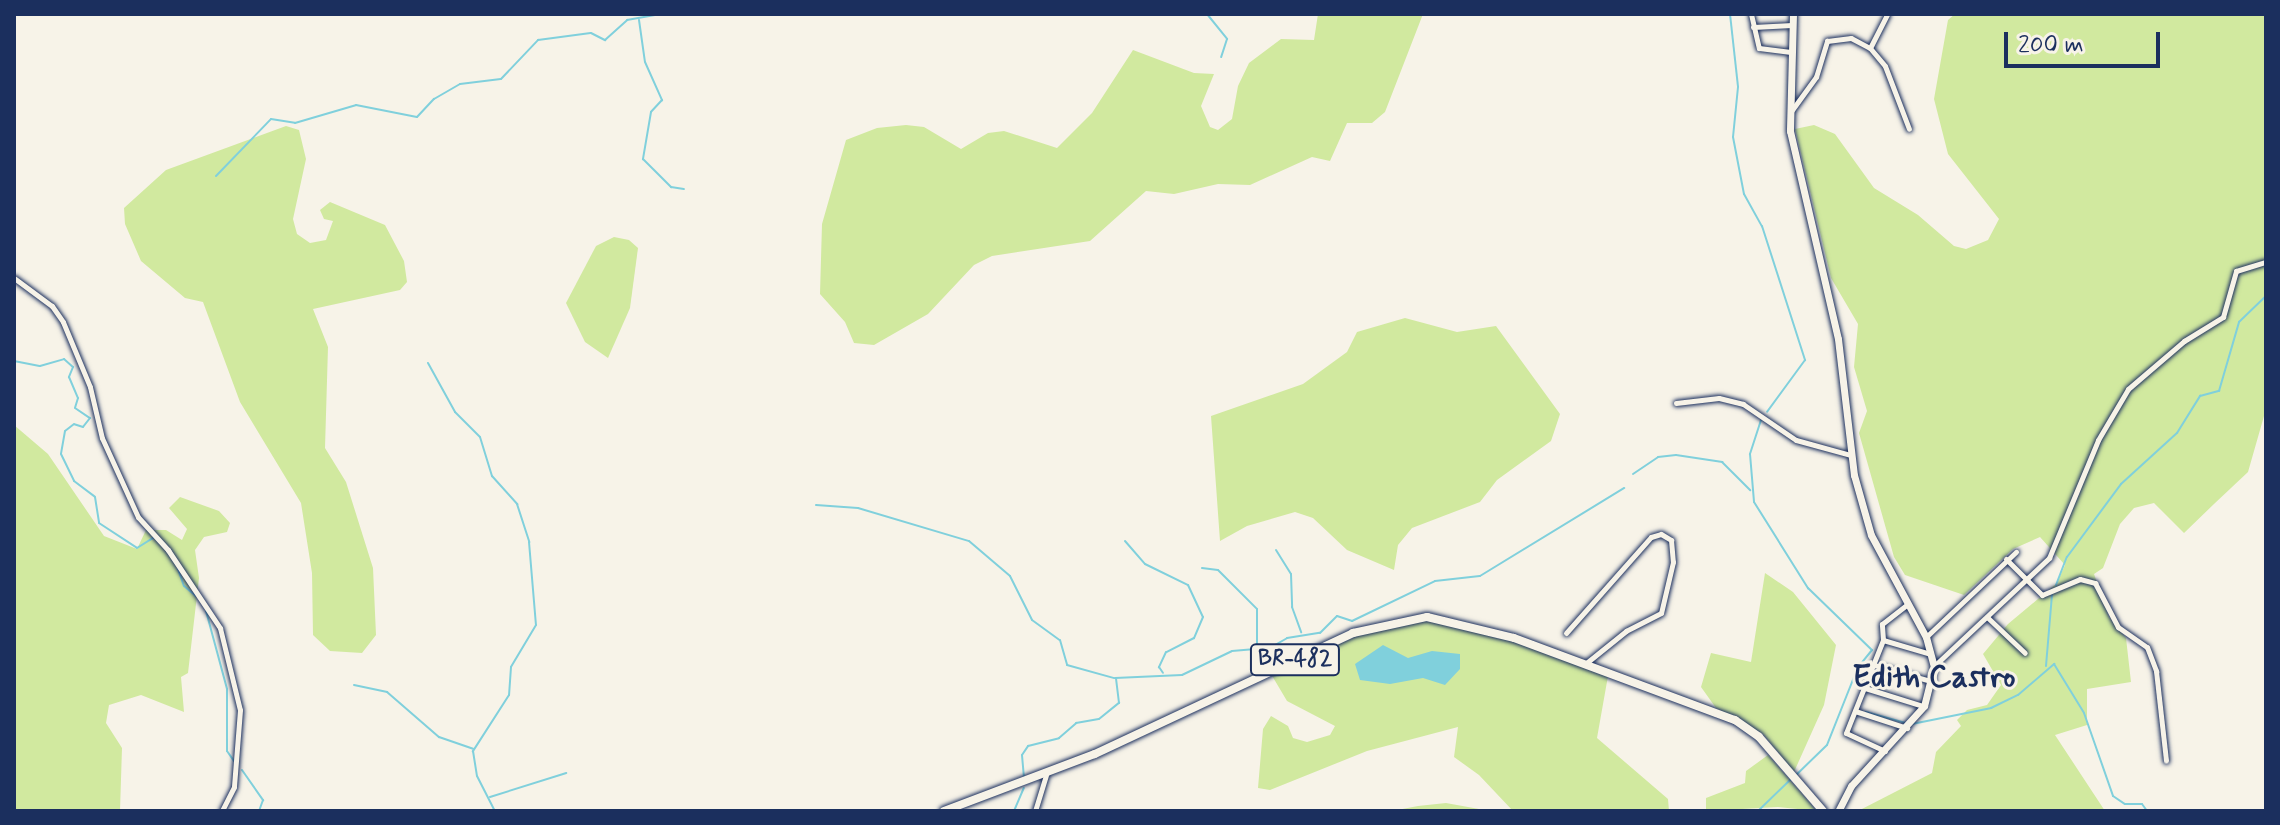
<!DOCTYPE html>
<style>
body{margin:0}
#map{position:relative;width:2280px;height:825px;overflow:hidden;background:#f7f3e8;font-family:Mynerve,sans-serif}
div>[style]{position:absolute}
.green>*{inset:0;background:#d1e99f}
.water>*{inset:0;background:#80d0dc}
.stream>*{height:2px;margin:-1px;padding:0 1px;transform-origin:1px;border-radius:1px;background:#80d0dc}
.roads{filter:drop-shadow(0 0 2px #1b2f5e) drop-shadow(0 0 2px #1b2f5e)}
.street>*{height:5px;margin:-2.5px;padding:0 2.5px;transform-origin:2.5px;border-radius:2.5px;background:#f7f3e8}
.secondary>*{height:7px;margin:-3.5px;padding:0 3.5px;transform-origin:3.5px;border-radius:3.5px;background:#f7f3e8}
.highway>*{height:8px;margin:-4px;padding:0 4px;transform-origin:4px;border-radius:4px;background:#f7f3e8}
span{translate:-50% -50%;white-space:nowrap;text-align:center;line-height:1.15;-webkit-text-stroke:6px #f7f3e8;paint-order:stroke}
.shield-label span{padding:2px 6px;background:#f7f3e8;border:2px solid;border-radius:6px;-webkit-text-stroke-width:0}
.shield-label{font-size:22px;color:#1b2f5e;font-weight:700}
.district-label{font-size:32px;color:#1b2f5e;font-weight:700}
.frame{position:absolute;inset:0;border:16px solid #1b2f5e;pointer-events:none}
.scale{position:absolute;left:2004px;top:32px;width:156px;height:36px;box-sizing:border-box;border:4px solid #1b2f5e;border-top:0;padding-left:10px;font-size:24px;line-height:28px;white-space:nowrap;color:#1b2f5e;-webkit-text-stroke:6px #f7f3e8;paint-order:stroke}
</style>
<div id="map">
<div class="green">
<i style="clip-path:polygon(1318px 14px,1423px 14px,1385px 112px,1372px 123px,1347px 123px,1330px 161px,1312px 157px,1250px 185px,1218px 184px,1174px 194px,1146px 191px,1090px 241px,992px 256px,974px 265px,928px 314px,874px 345px,854px 343px,845px 322px,820px 294px,822px 224px,846px 140px,877px 128px,906px 125px,924px 127px,961px 149px,988px 133px,1004px 131px,1057px 148px,1092px 113px,1133px 50px,1194px 73px,1214px 74px,1201px 106px,1210px 127px,1218px 130px,1232px 119px,1238px 86px,1249px 63px,1281px 39px,1314px 40px)"></i>
<i style="clip-path:polygon(1955px 14px,2266px 14px,2266px 409px,2248px 472px,2214px 504px,2184px 533px,2154px 503px,2134px 508px,2120px 524px,2103px 568px,2094px 574px,2109px 617px,2126px 638px,2131px 682px,2087px 689px,2087px 725px,2055px 735px,2105px 811px,1858px 811px,1932px 773px,1936px 752px,1961px 726px,1957px 720px,1967px 710px,1987px 705px,2001px 685px,1983px 654px,2008px 624px,2057px 583px,2065px 565px,2040px 537px,2013px 549px,1964px 595px,1905px 575px,1894px 557px,1859px 433px,1867px 411px,1854px 367px,1858px 324px,1831px 278px,1795px 129px,1814px 125px,1835px 134px,1874px 188px,1918px 215px,1954px 246px,1966px 249px,1988px 240px,1999px 219px,1948px 154px,1934px 99px,1948px 20px)"></i>
<i style="clip-path:polygon(286px 126px,299px 130px,306px 159px,293px 219px,297px 234px,310px 243px,326px 240px,333px 221px,324px 219px,320px 210px,330px 202px,385px 225px,404px 261px,407px 282px,400px 290px,313px 309px,328px 347px,325px 448px,346px 482px,373px 568px,376px 635px,362px 653px,330px 651px,313px 635px,312px 573px,301px 503px,240px 402px,203px 302px,185px 298px,141px 261px,125px 224px,124px 208px,166px 170px)"></i>
<i style="clip-path:polygon(614px 237px,629px 240px,638px 248px,630px 308px,608px 358px,585px 342px,566px 303px,596px 246px)"></i>
<i style="clip-path:polygon(1405px 318px,1457px 332px,1496px 326px,1560px 414px,1551px 441px,1497px 480px,1480px 502px,1412px 528px,1398px 545px,1394px 570px,1347px 550px,1313px 518px,1295px 512px,1247px 526px,1220px 541px,1211px 416px,1303px 384px,1347px 352px,1357px 332px)"></i>
<i style="clip-path:polygon(14px 425px,48px 454px,104px 536px,137px 549px,146px 530px,166px 530px,182px 540px,187px 529px,169px 508px,180px 497px,219px 511px,230px 523px,227px 532px,204px 537px,195px 550px,199px 578px,188px 673px,181px 677px,184px 712px,141px 695px,109px 705px,106px 723px,122px 748px,120px 811px,14px 811px)"></i>
<i style="clip-path:polygon(1765px 573px,1793px 592px,1836px 645px,1824px 705px,1794px 772px,1763px 734px,1716px 708px,1701px 687px,1711px 653px,1751px 662px)"></i>
<i style="clip-path:polygon(1425px 621px,1479px 629px,1608px 676px,1597px 738px,1668px 799px,1669px 811px,1513px 811px,1479px 775px,1454px 757px,1458px 727px,1367px 751px,1270px 790px,1258px 788px,1263px 729px,1271px 716px,1288px 726px,1293px 738px,1307px 742px,1330px 735px,1335px 726px,1287px 701px,1271px 674px,1364px 633px)"></i>
<i style="clip-path:polygon(1768px 755px,1817px 811px,1778px 807px,1706px 811px,1706px 798px,1745px 783px,1746px 771px)"></i>
<i style="clip-path:polygon(1446px 803px,1490px 811px,1392px 811px,1418px 806px)"></i>
</div>
<div class="water">
<i style="clip-path:polygon(1383px 645px,1408px 658px,1432px 651px,1460px 654px,1460px 669px,1445px 685px,1423px 678px,1390px 684px,1360px 680px,1355px 664px)"></i>
</div>
<div class="stream">
<i style="left:1207px;top:14px;width:32px;rotate:51deg"></i>
<i style="left:1227px;top:39px;width:19px;rotate:108deg"></i>
<i style="left:1730px;top:14px;width:73px;rotate:83.7deg"></i>
<i style="left:1738px;top:87px;width:50px;rotate:95.7deg"></i>
<i style="left:1733px;top:137px;width:58px;rotate:79.1deg"></i>
<i style="left:1744px;top:194px;width:37px;rotate:61deg"></i>
<i style="left:1762px;top:226px;width:141px;rotate:72.2deg"></i>
<i style="left:1805px;top:360px;width:64px;rotate:126.2deg"></i>
<i style="left:639px;top:20px;width:42px;rotate:81.9deg"></i>
<i style="left:645px;top:62px;width:42px;rotate:65.9deg"></i>
<i style="left:662px;top:100px;width:16px;rotate:133deg"></i>
<i style="left:651px;top:112px;width:48px;rotate:99.7deg"></i>
<i style="left:643px;top:159px;width:40px;rotate:45deg"></i>
<i style="left:671px;top:187px;width:13px;rotate:9deg"></i>
<i style="left:216px;top:176px;width:79px;rotate:-46deg"></i>
<i style="left:271px;top:119px;width:24px;rotate:9deg"></i>
<i style="left:295px;top:123px;width:64px;rotate:-16.4deg"></i>
<i style="left:356px;top:105px;width:62px;rotate:11.1deg"></i>
<i style="left:417px;top:117px;width:25px;rotate:-47deg"></i>
<i style="left:434px;top:99px;width:30px;rotate:-30deg"></i>
<i style="left:460px;top:84px;width:41px;rotate:-7deg"></i>
<i style="left:501px;top:79px;width:54px;rotate:-46.5deg"></i>
<i style="left:538px;top:40px;width:53px;rotate:-7.5deg"></i>
<i style="left:591px;top:33px;width:16px;rotate:27deg"></i>
<i style="left:605px;top:40px;width:30px;rotate:-42deg"></i>
<i style="left:627px;top:20px;width:34px;rotate:-10deg"></i>
<i style="left:14px;top:361px;width:26px;rotate:11deg"></i>
<i style="left:40px;top:366px;width:25px;rotate:-16deg"></i>
<i style="left:64px;top:359px;width:12px;rotate:42deg"></i>
<i style="left:73px;top:367px;width:11px;rotate:112deg"></i>
<i style="left:69px;top:377px;width:23px;rotate:67deg"></i>
<i style="left:78px;top:398px;width:10px;rotate:107deg"></i>
<i style="left:75px;top:408px;width:18px;rotate:34deg"></i>
<i style="left:90px;top:418px;width:11px;rotate:128deg"></i>
<i style="left:83px;top:427px;width:9px;rotate:-162deg"></i>
<i style="left:74px;top:424px;width:11px;rotate:142deg"></i>
<i style="left:65px;top:431px;width:23px;rotate:100deg"></i>
<i style="left:61px;top:454px;width:30px;rotate:64deg"></i>
<i style="left:74px;top:481px;width:26px;rotate:37deg"></i>
<i style="left:95px;top:497px;width:26px;rotate:81deg"></i>
<i style="left:99px;top:523px;width:45px;rotate:33.3deg"></i>
<i style="left:137px;top:548px;width:19px;rotate:-32deg"></i>
<i style="left:428px;top:363px;width:56px;rotate:61.1deg"></i>
<i style="left:455px;top:412px;width:35px;rotate:45deg"></i>
<i style="left:480px;top:437px;width:41px;rotate:72.9deg"></i>
<i style="left:492px;top:476px;width:38px;rotate:48deg"></i>
<i style="left:517px;top:504px;width:40px;rotate:72deg"></i>
<i style="left:529px;top:542px;width:83px;rotate:85.2deg"></i>
<i style="left:536px;top:625px;width:49px;rotate:120.8deg"></i>
<i style="left:511px;top:667px;width:28px;rotate:94deg"></i>
<i style="left:509px;top:695px;width:67px;rotate:122.7deg"></i>
<i style="left:473px;top:751px;width:25px;rotate:81deg"></i>
<i style="left:477px;top:776px;width:39px;rotate:63deg"></i>
<i style="left:1761px;top:420px;width:36px;rotate:108deg"></i>
<i style="left:1750px;top:454px;width:48px;rotate:85.2deg"></i>
<i style="left:1754px;top:502px;width:102px;rotate:57.9deg"></i>
<i style="left:1808px;top:588px;width:89px;rotate:44.1deg"></i>
<i style="left:1872px;top:650px;width:22px;rotate:129deg"></i>
<i style="left:1858px;top:667px;width:84px;rotate:111.7deg"></i>
<i style="left:1827px;top:745px;width:43px;rotate:135.9deg"></i>
<i style="left:1633px;top:474px;width:30px;rotate:-34deg"></i>
<i style="left:1658px;top:457px;width:18px;rotate:-6deg"></i>
<i style="left:1676px;top:455px;width:47px;rotate:8.7deg"></i>
<i style="left:1722px;top:462px;width:40px;rotate:45deg"></i>
<i style="left:816px;top:505px;width:42px;rotate:4.1deg"></i>
<i style="left:858px;top:508px;width:116px;rotate:16.6deg"></i>
<i style="left:969px;top:541px;width:54px;rotate:40.5deg"></i>
<i style="left:1010px;top:576px;width:49px;rotate:63.4deg"></i>
<i style="left:1032px;top:620px;width:34px;rotate:36deg"></i>
<i style="left:1060px;top:640px;width:26px;rotate:74deg"></i>
<i style="left:1067px;top:665px;width:49px;rotate:15.5deg"></i>
<i style="left:1125px;top:541px;width:30px;rotate:49deg"></i>
<i style="left:1145px;top:564px;width:48px;rotate:26deg"></i>
<i style="left:1188px;top:585px;width:35px;rotate:65deg"></i>
<i style="left:1203px;top:617px;width:23px;rotate:113deg"></i>
<i style="left:1194px;top:638px;width:31px;rotate:153deg"></i>
<i style="left:1166px;top:652px;width:17px;rotate:115deg"></i>
<i style="left:1159px;top:667px;width:7px;rotate:56deg"></i>
<i style="left:1276px;top:550px;width:28px;rotate:58deg"></i>
<i style="left:1291px;top:574px;width:33px;rotate:88deg"></i>
<i style="left:1292px;top:607px;width:27px;rotate:70deg"></i>
<i style="left:1202px;top:568px;width:16px;rotate:7deg"></i>
<i style="left:1218px;top:570px;width:55px;rotate:45deg"></i>
<i style="left:1257px;top:609px;width:37px;rotate:90deg"></i>
<i style="left:178px;top:569px;width:18px;rotate:71deg"></i>
<i style="left:184px;top:586px;width:16px;rotate:40deg"></i>
<i style="left:2056px;top:585px;width:30px;rotate:-69deg"></i>
<i style="left:2067px;top:557px;width:91px;rotate:-53.5deg"></i>
<i style="left:2121px;top:484px;width:76px;rotate:-42.3deg"></i>
<i style="left:2177px;top:433px;width:44px;rotate:-58.1deg"></i>
<i style="left:2200px;top:396px;width:20px;rotate:-15deg"></i>
<i style="left:2219px;top:391px;width:72px;rotate:-73.8deg"></i>
<i style="left:2239px;top:322px;width:37px;rotate:-44deg"></i>
<i style="left:206px;top:611px;width:81px;rotate:74.9deg"></i>
<i style="left:227px;top:689px;width:62px;rotate:90deg"></i>
<i style="left:227px;top:751px;width:12px;rotate:55deg"></i>
<i style="left:2046px;top:666px;width:71px;rotate:-85.2deg"></i>
<i style="left:1115px;top:678px;width:67px;rotate:-2.6deg"></i>
<i style="left:1182px;top:675px;width:55px;rotate:-25.6deg"></i>
<i style="left:1232px;top:651px;width:38px;rotate:-5deg"></i>
<i style="left:1270px;top:648px;width:20px;rotate:-30deg"></i>
<i style="left:1287px;top:638px;width:33px;rotate:-9deg"></i>
<i style="left:1320px;top:633px;width:24px;rotate:-45deg"></i>
<i style="left:1337px;top:616px;width:16px;rotate:18deg"></i>
<i style="left:1352px;top:621px;width:92px;rotate:-25.7deg"></i>
<i style="left:1435px;top:581px;width:45px;rotate:-6.3deg"></i>
<i style="left:1480px;top:576px;width:169px;rotate:-31.4deg"></i>
<i style="left:354px;top:685px;width:34px;rotate:12deg"></i>
<i style="left:387px;top:692px;width:69px;rotate:40.9deg"></i>
<i style="left:439px;top:737px;width:36px;rotate:19deg"></i>
<i style="left:1866px;top:712px;width:41px;rotate:15.4deg"></i>
<i style="left:1912px;top:724px;width:81px;rotate:-11.4deg"></i>
<i style="left:1991px;top:708px;width:30px;rotate:-26deg"></i>
<i style="left:2018px;top:695px;width:48px;rotate:-40.7deg"></i>
<i style="left:2054px;top:664px;width:57px;rotate:58.5deg"></i>
<i style="left:2084px;top:713px;width:88px;rotate:70.7deg"></i>
<i style="left:2113px;top:796px;width:14px;rotate:34deg"></i>
<i style="left:2125px;top:804px;width:17px"></i>
<i style="left:2142px;top:804px;width:9px;rotate:54deg"></i>
<i style="left:242px;top:770px;width:37px;rotate:55deg"></i>
<i style="left:263px;top:800px;width:12px;rotate:110deg"></i>
<i style="left:1024px;top:778px;width:23px;rotate:-95deg"></i>
<i style="left:1022px;top:755px;width:11px;rotate:-56deg"></i>
<i style="left:1028px;top:746px;width:32px;rotate:-14deg"></i>
<i style="left:1059px;top:738px;width:23px;rotate:-41deg"></i>
<i style="left:1076px;top:723px;width:23px;rotate:-10deg"></i>
<i style="left:1099px;top:719px;width:26px;rotate:-39deg"></i>
<i style="left:1119px;top:703px;width:24px;rotate:-97deg"></i>
<i style="left:490px;top:797px;width:80px;rotate:-17.5deg"></i>
<i style="left:1014px;top:811px;width:25px;rotate:-67deg"></i>
<i style="left:1758px;top:811px;width:46px;rotate:-44.1deg"></i>
</div>
<div class="roads">
<div class="street">
<i style="left:1751px;top:14px;width:35px;rotate:77deg"></i>
<i style="left:1759px;top:48px;width:32px;rotate:7deg"></i>
<i style="left:1753px;top:27px;width:39px;rotate:-3deg"></i>
<i style="left:1870px;top:48px;width:38px;rotate:-63deg"></i>
<i style="left:1792px;top:110px;width:41px;rotate:-54deg"></i>
<i style="left:1816px;top:77px;width:38px;rotate:-73deg"></i>
<i style="left:1827px;top:41px;width:24px;rotate:-7deg"></i>
<i style="left:1851px;top:38px;width:21px;rotate:28deg"></i>
<i style="left:1870px;top:48px;width:23px;rotate:50deg"></i>
<i style="left:1885px;top:66px;width:67px;rotate:69.1deg"></i>
<i style="left:14px;top:278px;width:47px;rotate:36.4deg"></i>
<i style="left:52px;top:306px;width:19px;rotate:55deg"></i>
<i style="left:63px;top:322px;width:70px;rotate:67.4deg"></i>
<i style="left:90px;top:387px;width:52px;rotate:76.8deg"></i>
<i style="left:102px;top:438px;width:87px;rotate:65.5deg"></i>
<i style="left:138px;top:517px;width:45px;rotate:47.7deg"></i>
<i style="left:168px;top:550px;width:94px;rotate:56.3deg"></i>
<i style="left:220px;top:628px;width:84px;rotate:76.3deg"></i>
<i style="left:240px;top:710px;width:77px;rotate:94.5deg"></i>
<i style="left:234px;top:787px;width:27px;rotate:117deg"></i>
<i style="left:1676px;top:403px;width:43px;rotate:-6.6deg"></i>
<i style="left:1719px;top:398px;width:25px;rotate:14deg"></i>
<i style="left:1743px;top:404px;width:64px;rotate:34.2deg"></i>
<i style="left:1796px;top:440px;width:57px;rotate:15.3deg"></i>
<i style="left:2006px;top:559px;width:51px;rotate:45deg"></i>
<i style="left:2042px;top:595px;width:41px;rotate:-22.8deg"></i>
<i style="left:2080px;top:579px;width:16px;rotate:15deg"></i>
<i style="left:2095px;top:583px;width:50px;rotate:62.4deg"></i>
<i style="left:2118px;top:627px;width:35px;rotate:35deg"></i>
<i style="left:2147px;top:647px;width:26px;rotate:69deg"></i>
<i style="left:2156px;top:671px;width:90px;rotate:83.6deg"></i>
<i style="left:1987px;top:617px;width:52px;rotate:43.5deg"></i>
<i style="left:1566px;top:633px;width:128px;rotate:-48.5deg"></i>
<i style="left:1651px;top:537px;width:10px;rotate:-17deg"></i>
<i style="left:1661px;top:534px;width:12px;rotate:31deg"></i>
<i style="left:1671px;top:540px;width:22px;rotate:85deg"></i>
<i style="left:1673px;top:562px;width:52px;rotate:103.2deg"></i>
<i style="left:1661px;top:613px;width:39px;rotate:153deg"></i>
<i style="left:1626px;top:631px;width:53px;rotate:141.2deg"></i>
<i style="left:1926px;top:637px;width:124px;rotate:-43.4deg"></i>
<i style="left:1883px;top:640px;width:100px;rotate:111.7deg"></i>
<i style="left:1846px;top:733px;width:43px;rotate:24.8deg"></i>
<i style="left:1883px;top:640px;width:16px;rotate:-94deg"></i>
<i style="left:1882px;top:624px;width:33px;rotate:-38deg"></i>
<i style="left:1883px;top:640px;width:50px;rotate:16.3deg"></i>
<i style="left:1874px;top:665px;width:62px;rotate:15.8deg"></i>
<i style="left:1934px;top:666px;width:158px;rotate:-43.2deg"></i>
<i style="left:2049px;top:558px;width:128px;rotate:-67.4deg"></i>
<i style="left:2098px;top:440px;width:59px;rotate:-59.5deg"></i>
<i style="left:2128px;top:389px;width:74px;rotate:-40.6deg"></i>
<i style="left:2184px;top:341px;width:46px;rotate:-31.6deg"></i>
<i style="left:2223px;top:317px;width:48px;rotate:-74.2deg"></i>
<i style="left:2236px;top:271px;width:31px;rotate:-17deg"></i>
<i style="left:1865px;top:688px;width:61px;rotate:17.2deg"></i>
<i style="left:1855px;top:711px;width:55px;rotate:18.1deg"></i>
<i style="left:1035px;top:811px;width:39px;rotate:-73deg"></i>
</div>
<div class="secondary">
<i style="left:1793px;top:14px;width:117px;rotate:91.5deg"></i>
<i style="left:1790px;top:131px;width:213px;rotate:77deg"></i>
<i style="left:1838px;top:339px;width:137px;rotate:83.3deg"></i>
<i style="left:1854px;top:475px;width:62px;rotate:74.2deg"></i>
<i style="left:1871px;top:535px;width:116px;rotate:61.7deg"></i>
<i style="left:1926px;top:637px;width:30px;rotate:75deg"></i>
<i style="left:1934px;top:666px;width:41px;rotate:104deg"></i>
<i style="left:1924px;top:706px;width:108px;rotate:132.4deg"></i>
<i style="left:1851px;top:786px;width:28px;rotate:117deg"></i>
</div>
<div class="highway">
<i style="left:944px;top:811px;width:161px;rotate:-20.7deg"></i>
<i style="left:1095px;top:754px;width:285px;rotate:-25.1deg"></i>
<i style="left:1353px;top:633px;width:76px;rotate:-12.2deg"></i>
<i style="left:1427px;top:617px;width:89px;rotate:13.6deg"></i>
<i style="left:1514px;top:638px;width:236px;rotate:20.4deg"></i>
<i style="left:1735px;top:720px;width:29px;rotate:35deg"></i>
<i style="left:1759px;top:737px;width:98px;rotate:49.1deg"></i>
</div>
</div>
<div class="shield-label">
<span style="left:1295px;top:660px">BR-482</span>
</div>
<div class="district-label">
<span style="left:1934px;top:677px">Edith Castro</span>
</div>
<div class="frame"></div>
<div class="scale">200 m</div>
</div>
